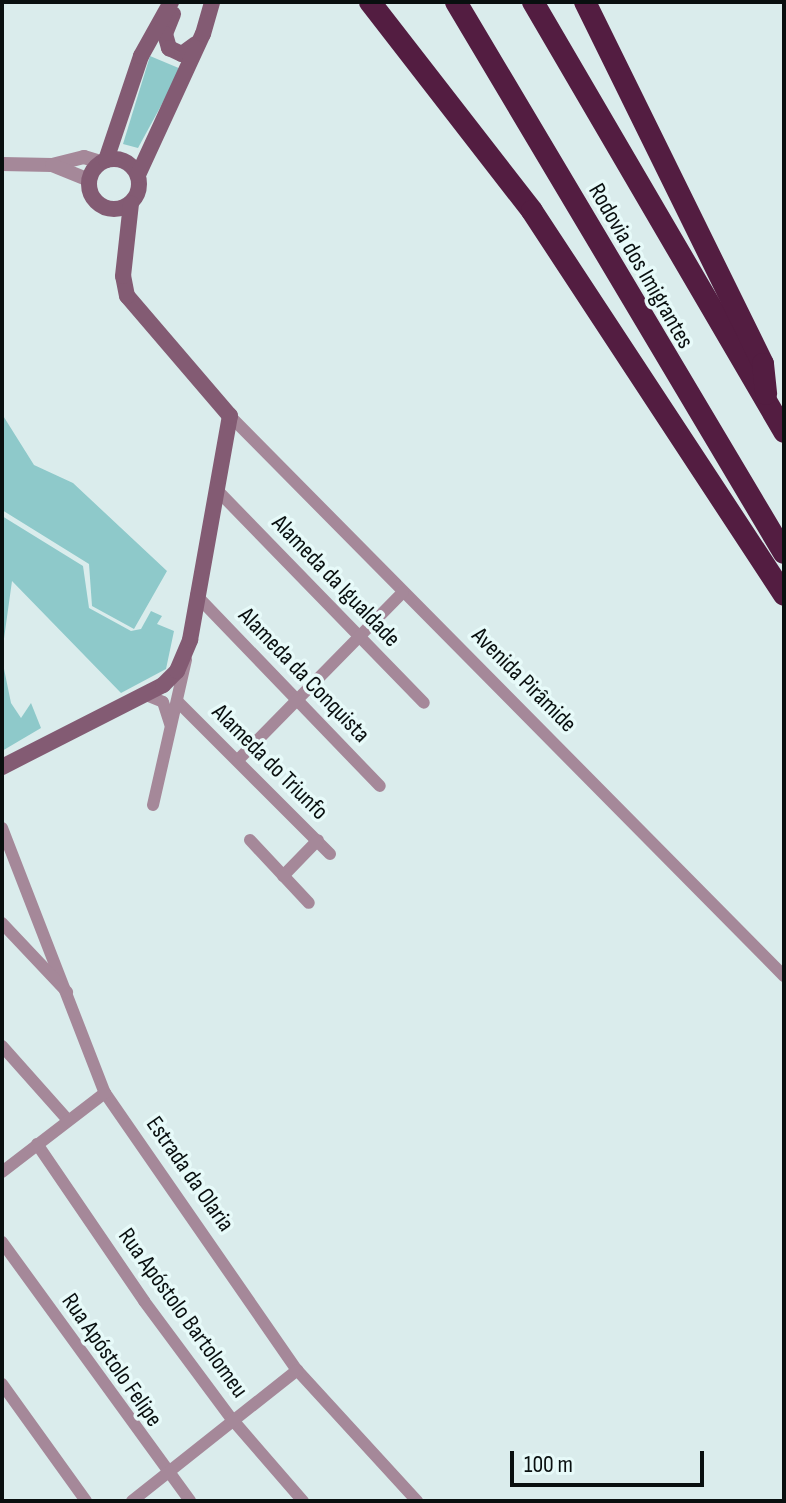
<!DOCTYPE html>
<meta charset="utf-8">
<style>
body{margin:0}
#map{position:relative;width:786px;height:1503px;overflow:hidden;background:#daecec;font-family:"Sofia Sans Condensed",sans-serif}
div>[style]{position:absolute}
.green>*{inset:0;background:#8ec9ca}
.minor>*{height:12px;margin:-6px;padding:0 6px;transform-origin:6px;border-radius:6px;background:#a58899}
.tertiary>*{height:14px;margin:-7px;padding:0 7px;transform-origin:7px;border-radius:7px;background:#a58899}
.secondary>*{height:16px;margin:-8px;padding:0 8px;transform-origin:8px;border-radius:8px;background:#835b73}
.secondary>.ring{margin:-8px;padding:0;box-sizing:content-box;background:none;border:16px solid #835b73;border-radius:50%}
.motorway>*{height:22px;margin:-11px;padding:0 11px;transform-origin:11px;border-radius:11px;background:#531d41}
span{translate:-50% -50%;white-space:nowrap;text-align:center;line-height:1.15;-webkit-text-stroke:7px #e7faf9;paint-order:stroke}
.street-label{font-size:24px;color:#090f0f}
.frame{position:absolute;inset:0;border:4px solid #090f0f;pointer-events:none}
.scale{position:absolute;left:510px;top:1451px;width:194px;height:36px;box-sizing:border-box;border:4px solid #090f0f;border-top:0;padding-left:10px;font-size:24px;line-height:28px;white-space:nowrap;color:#090f0f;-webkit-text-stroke:6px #e7faf9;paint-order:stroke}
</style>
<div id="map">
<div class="green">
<i style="clip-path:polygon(150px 56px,181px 69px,138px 148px,123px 144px)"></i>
<i style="clip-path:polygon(2px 414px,34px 465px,73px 483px,167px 571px,134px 629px,92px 606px,89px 564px,2px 510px)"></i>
<i style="clip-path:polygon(2px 516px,83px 566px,89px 608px,131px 631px,141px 629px,151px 611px,162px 616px,157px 624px,174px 631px,166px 669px,121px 693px,12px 581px,2px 653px)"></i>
<i style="clip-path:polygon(2px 659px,11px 703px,21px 718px,31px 703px,41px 728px,2px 751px)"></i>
</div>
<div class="minor">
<i style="left:230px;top:416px;width:788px;rotate:45.31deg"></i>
<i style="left:216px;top:489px;width:298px;rotate:45.8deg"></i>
<i style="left:196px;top:595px;width:265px;rotate:46.1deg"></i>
<i style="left:146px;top:695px;width:18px;rotate:22deg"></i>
<i style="left:163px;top:702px;width:23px;rotate:72deg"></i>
<i style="left:178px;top:702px;width:215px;rotate:45deg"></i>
<i style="left:238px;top:760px;width:235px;rotate:-45.5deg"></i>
<i style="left:153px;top:805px;width:149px;rotate:-77.2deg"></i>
<i style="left:2px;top:828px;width:284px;rotate:68.8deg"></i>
<i style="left:105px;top:1093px;width:337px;rotate:55.3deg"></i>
<i style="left:297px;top:1370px;width:178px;rotate:47.5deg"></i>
<i style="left:250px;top:840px;width:86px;rotate:46.9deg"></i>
<i style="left:283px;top:876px;width:50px;rotate:-45.8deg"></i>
<i style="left:2px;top:923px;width:95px;rotate:46.7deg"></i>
<i style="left:2px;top:1046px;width:98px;rotate:48.3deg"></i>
<i style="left:37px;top:1144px;width:190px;rotate:55.7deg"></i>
<i style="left:144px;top:1301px;width:146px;rotate:53.4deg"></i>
<i style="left:231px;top:1418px;width:110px;rotate:49.1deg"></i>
<i style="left:2px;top:1172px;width:130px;rotate:-37.5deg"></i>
<i style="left:2px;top:1242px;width:320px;rotate:54deg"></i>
<i style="left:2px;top:1384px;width:144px;rotate:54.3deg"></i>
<i style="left:132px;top:1501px;width:211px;rotate:-38.4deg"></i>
</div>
<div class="tertiary">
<i style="left:2px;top:164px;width:50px;rotate:1.1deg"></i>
<i style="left:52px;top:165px;width:33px;rotate:-14deg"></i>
<i style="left:84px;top:157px;width:17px;rotate:17deg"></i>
<i style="left:52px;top:165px;width:40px;rotate:22deg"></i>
</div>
<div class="secondary">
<i style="left:173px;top:14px;width:22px;rotate:112deg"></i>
<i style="left:165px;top:34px;width:15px;rotate:74deg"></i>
<i style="left:169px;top:48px;width:14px;rotate:25deg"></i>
<i style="left:182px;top:54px;width:17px;rotate:-36deg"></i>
<i class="ring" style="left:89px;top:159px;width:34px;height:34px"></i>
<i style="left:106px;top:160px;width:110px;rotate:-71.4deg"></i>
<i style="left:141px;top:56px;width:62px;rotate:-60.9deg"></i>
<i style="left:138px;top:175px;width:155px;rotate:-65.3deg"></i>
<i style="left:203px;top:34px;width:33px;rotate:-74deg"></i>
<i style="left:2px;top:767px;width:181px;rotate:-27deg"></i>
<i style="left:163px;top:685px;width:20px;rotate:-45deg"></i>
<i style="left:177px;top:671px;width:34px;rotate:-67deg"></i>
<i style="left:190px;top:640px;width:228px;rotate:-79.9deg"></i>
<i style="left:230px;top:416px;width:158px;rotate:-130.6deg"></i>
<i style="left:127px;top:296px;width:20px;rotate:-101deg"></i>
<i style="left:123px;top:276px;width:73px;rotate:-83.7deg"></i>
</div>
<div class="motorway">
<i style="left:370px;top:2px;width:264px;rotate:52.2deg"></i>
<i style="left:532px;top:211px;width:459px;rotate:56.7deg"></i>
<i style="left:456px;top:2px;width:641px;rotate:59.24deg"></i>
<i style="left:533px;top:2px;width:498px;rotate:59.7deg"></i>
<i style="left:585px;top:2px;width:403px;rotate:63.8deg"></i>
<i style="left:763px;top:364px;width:30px;rotate:84deg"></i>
</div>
<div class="street-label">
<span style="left:641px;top:266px;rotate:60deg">Rodovia dos Imigrantes</span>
<span style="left:336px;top:581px;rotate:46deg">Alameda da Igualdade</span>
<span style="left:304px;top:675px;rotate:46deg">Alameda da Conquista</span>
<span style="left:524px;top:680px;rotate:45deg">Avenida Pirâmide</span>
<span style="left:270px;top:762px;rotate:45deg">Alameda do Triunfo</span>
<span style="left:190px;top:1174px;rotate:55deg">Estrada da Olaria</span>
<span style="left:183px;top:1313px;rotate:54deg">Rua Apóstolo Bartolomeu</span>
<span style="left:112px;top:1360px;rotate:55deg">Rua Apóstolo Felipe</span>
</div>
<div class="frame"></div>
<div class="scale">100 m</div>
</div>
